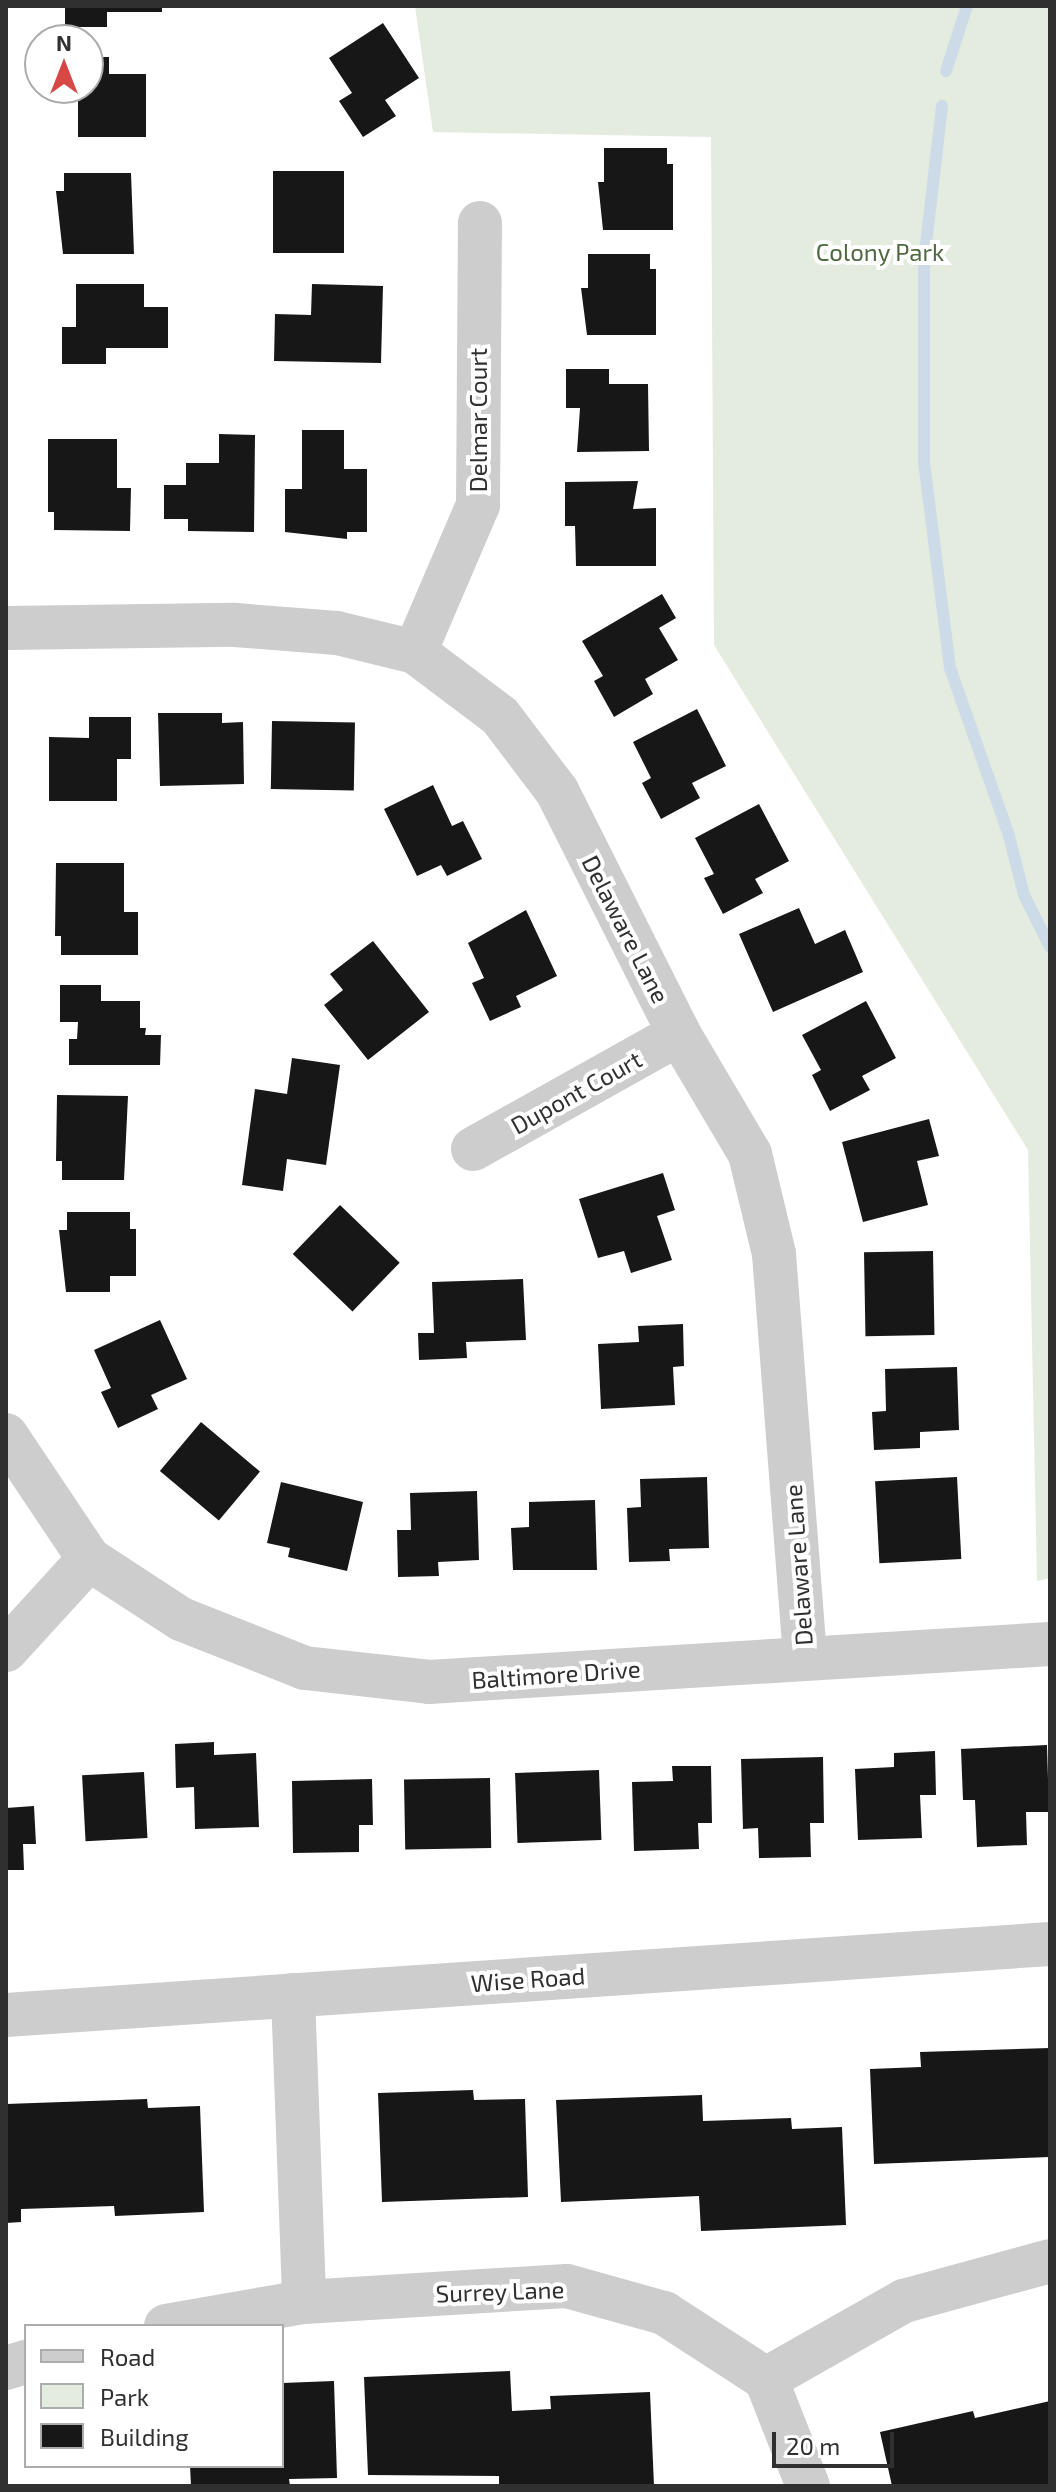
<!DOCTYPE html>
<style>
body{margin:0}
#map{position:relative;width:1056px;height:2492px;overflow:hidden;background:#fff;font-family:"Exo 2",sans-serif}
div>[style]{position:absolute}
.green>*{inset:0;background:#e4ebdf}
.stream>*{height:12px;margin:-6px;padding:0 6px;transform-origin:6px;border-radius:6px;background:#cddbe9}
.building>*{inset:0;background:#171717;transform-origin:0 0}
.minor>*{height:44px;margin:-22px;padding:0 22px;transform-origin:22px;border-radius:22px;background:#cdcdcd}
span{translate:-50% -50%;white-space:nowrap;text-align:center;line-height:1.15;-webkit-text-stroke:8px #fff;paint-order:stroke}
.park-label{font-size:24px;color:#4f6841}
.street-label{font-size:24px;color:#303030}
.frame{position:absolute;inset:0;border:8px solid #303030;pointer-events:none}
.legend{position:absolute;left:24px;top:2324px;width:260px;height:144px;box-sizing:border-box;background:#fff;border:2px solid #acacac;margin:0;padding:10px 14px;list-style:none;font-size:24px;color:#303030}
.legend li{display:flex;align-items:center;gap:16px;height:40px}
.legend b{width:40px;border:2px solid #acacac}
.north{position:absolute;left:24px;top:24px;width:80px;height:80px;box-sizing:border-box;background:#fff;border:2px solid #acacac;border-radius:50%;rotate:0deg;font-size:22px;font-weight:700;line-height:32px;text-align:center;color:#303030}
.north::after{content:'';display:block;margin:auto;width:28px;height:36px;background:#d64843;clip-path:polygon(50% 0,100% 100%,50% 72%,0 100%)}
.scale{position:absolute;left:772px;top:2432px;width:122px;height:36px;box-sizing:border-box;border:4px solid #303030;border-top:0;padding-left:10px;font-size:24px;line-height:28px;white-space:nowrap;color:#303030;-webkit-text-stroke:6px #fff;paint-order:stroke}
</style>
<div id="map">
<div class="green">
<i style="clip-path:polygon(415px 6px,1050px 6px,1050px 1578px,1037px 1581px,1028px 1150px,714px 645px,711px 137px,433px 132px)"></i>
</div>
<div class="stream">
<i style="left:946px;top:71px;width:68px;rotate:-72.1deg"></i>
<i style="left:942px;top:106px;width:156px;rotate:96.6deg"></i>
<i style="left:924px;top:261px;width:201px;rotate:90deg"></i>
<i style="left:924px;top:462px;width:208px;rotate:82.8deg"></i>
<i style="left:950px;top:668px;width:178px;rotate:70.6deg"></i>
<i style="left:1009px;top:836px;width:61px;rotate:75.7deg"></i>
<i style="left:1024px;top:895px;width:58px;rotate:63.4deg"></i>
</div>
<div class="building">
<i style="clip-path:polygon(65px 6px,162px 6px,162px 12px,107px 12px,107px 27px,65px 27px)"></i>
<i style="clip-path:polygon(383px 23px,419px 78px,385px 100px,396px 116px,363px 137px,339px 101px,352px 93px,329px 58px)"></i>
<i style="clip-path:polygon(88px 57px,109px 57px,109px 74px,146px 74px,146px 137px,78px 137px,78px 95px,64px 95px,64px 88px,88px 88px)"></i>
<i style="clip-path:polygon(604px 148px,667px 148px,667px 164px,673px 164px,673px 230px,603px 230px,598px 182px,604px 182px)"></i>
<i style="left:273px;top:171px;width:71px;height:82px"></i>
<i style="clip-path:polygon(64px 173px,131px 173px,134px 254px,63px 254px,56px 191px,64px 191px)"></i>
<i style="clip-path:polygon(588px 254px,650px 254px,650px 269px,656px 269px,656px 335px,587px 335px,581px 288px,588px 288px)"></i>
<i style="clip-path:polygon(76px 284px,144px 284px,144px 307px,168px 307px,168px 348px,106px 348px,106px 364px,62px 364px,62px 327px,76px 327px)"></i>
<i style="clip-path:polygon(312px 284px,383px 286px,381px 363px,274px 361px,275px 314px,311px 315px)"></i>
<i style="clip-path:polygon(566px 369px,609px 369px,609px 384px,648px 384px,649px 451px,577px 452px,580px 408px,566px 408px)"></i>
<i style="clip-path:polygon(302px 430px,344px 430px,344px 469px,367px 469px,367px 532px,347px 532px,347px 539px,285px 532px,285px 489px,302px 489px)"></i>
<i style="clip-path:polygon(219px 434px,255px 435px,254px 532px,188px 531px,188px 519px,164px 519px,164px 485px,186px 485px,186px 463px,219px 463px)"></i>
<i style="clip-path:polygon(48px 439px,117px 439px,117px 488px,131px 488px,130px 531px,54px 530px,54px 512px,48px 512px)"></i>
<i style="clip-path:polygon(638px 481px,633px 509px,656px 508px,656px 566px,576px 566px,575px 526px,565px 526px,565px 482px)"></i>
<i style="clip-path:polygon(662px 594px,676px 618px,659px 628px,678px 660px,645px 679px,653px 694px,614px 717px,594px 681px,603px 676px,582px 641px)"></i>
<i style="clip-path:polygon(697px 709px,726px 766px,692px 783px,700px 798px,661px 819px,642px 783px,651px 778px,633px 742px)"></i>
<i style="clip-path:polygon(158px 713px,222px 713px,222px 723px,243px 722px,244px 784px,160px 786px)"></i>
<i style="clip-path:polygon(89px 717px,131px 717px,131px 759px,117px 759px,117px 801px,49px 801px,49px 737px,89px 738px)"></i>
<i style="left:272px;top:721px;width:83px;height:68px;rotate:1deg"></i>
<i style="clip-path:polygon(433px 785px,452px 826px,463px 821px,482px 859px,447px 876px,441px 865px,417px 876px,384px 809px)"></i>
<i style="clip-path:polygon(759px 804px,789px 861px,755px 879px,763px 893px,723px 914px,704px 878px,714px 874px,695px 838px)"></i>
<i style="clip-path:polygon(56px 863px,124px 863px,124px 912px,138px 912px,138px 955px,61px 955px,61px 936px,55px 936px)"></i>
<i style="clip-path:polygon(799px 908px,815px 944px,845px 930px,863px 972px,773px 1012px,739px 934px)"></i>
<i style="clip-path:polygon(526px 910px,557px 976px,516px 996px,521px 1007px,490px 1021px,472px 983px,484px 978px,468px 943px)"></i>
<i style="clip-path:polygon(373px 941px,429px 1012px,368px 1060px,324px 1005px,343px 990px,330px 974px)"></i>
<i style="clip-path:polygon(60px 985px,101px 985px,101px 1001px,140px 1001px,140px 1028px,146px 1028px,145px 1035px,161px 1035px,160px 1065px,69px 1065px,69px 1039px,77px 1039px,78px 1022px,60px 1022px)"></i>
<i style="clip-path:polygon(866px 1001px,896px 1058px,862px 1076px,870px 1090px,830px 1111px,812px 1075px,821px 1070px,802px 1035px)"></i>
<i style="clip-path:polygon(292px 1058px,340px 1065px,326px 1165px,287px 1159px,283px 1191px,242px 1185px,255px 1089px,287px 1094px)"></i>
<i style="clip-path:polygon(57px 1095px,128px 1096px,124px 1180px,62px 1180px,62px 1161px,56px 1161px)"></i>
<i style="clip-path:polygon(929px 1119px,939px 1156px,917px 1161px,928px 1205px,863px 1222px,842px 1142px)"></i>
<i style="clip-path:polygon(663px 1173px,675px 1210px,657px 1216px,672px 1260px,631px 1273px,624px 1251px,598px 1258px,579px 1199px)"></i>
<i style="left:340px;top:1205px;width:83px;height:68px;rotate:44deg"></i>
<i style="clip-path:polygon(67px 1212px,130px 1212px,130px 1229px,136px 1229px,136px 1276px,110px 1276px,110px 1292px,66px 1292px,59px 1230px,67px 1230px)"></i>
<i style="left:933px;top:1251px;width:84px;height:69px;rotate:89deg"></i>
<i style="clip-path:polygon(523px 1279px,526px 1340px,466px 1342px,467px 1358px,419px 1360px,418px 1333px,434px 1333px,432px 1282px)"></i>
<i style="clip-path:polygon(160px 1320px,187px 1379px,151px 1395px,158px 1409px,118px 1428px,101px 1392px,111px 1388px,94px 1350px)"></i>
<i style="clip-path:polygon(683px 1324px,684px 1366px,673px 1367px,675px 1405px,601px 1409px,598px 1344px,639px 1342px,638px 1326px)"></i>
<i style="clip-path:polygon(957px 1367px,959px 1430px,920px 1432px,920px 1448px,874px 1450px,872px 1412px,886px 1411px,885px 1369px)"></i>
<i style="left:201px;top:1422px;width:77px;height:64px;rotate:40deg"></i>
<i style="clip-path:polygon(707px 1477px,709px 1548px,669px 1549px,670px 1561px,629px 1562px,627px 1508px,641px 1507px,640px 1479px)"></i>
<i style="left:957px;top:1477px;width:82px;height:82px;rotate:87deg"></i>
<i style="clip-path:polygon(281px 1482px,363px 1502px,347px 1571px,288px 1557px,290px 1548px,267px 1543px)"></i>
<i style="clip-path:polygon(477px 1491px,479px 1560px,438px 1562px,439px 1576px,398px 1577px,397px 1530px,411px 1530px,410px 1493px)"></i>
<i style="clip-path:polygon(595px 1500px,597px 1570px,513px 1570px,511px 1528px,529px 1527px,529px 1502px)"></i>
<i style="clip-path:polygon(214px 1742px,214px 1755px,256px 1753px,259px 1827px,195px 1829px,194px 1787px,176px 1788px,175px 1744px)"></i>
<i style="clip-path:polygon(1047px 1745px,1049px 1812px,1026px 1812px,1027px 1845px,977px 1847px,975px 1800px,963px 1800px,961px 1749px)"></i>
<i style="clip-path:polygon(935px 1751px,936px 1795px,920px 1795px,922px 1838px,858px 1840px,855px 1769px,894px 1767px,894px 1753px)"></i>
<i style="clip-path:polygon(823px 1757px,824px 1823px,810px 1823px,811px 1857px,759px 1858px,758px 1828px,743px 1829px,741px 1759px)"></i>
<i style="clip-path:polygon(672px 1766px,711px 1766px,712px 1823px,698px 1823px,699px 1849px,634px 1851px,632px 1782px,673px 1781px)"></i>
<i style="left:599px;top:1770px;width:70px;height:84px;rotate:88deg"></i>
<i style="left:144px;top:1772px;width:66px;height:62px;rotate:87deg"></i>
<i style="left:490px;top:1778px;width:70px;height:86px;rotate:89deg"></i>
<i style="clip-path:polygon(372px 1779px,373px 1825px,359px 1825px,359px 1852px,293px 1853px,292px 1781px)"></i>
<i style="clip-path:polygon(34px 1806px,36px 1844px,23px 1844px,24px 1870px,6px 1870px,6px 1808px)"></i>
<i style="clip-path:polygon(1050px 2048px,1050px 2157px,874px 2164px,870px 2069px,921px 2067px,920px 2052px)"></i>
<i style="clip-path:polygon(473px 2090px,474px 2100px,525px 2099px,528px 2197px,382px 2202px,378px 2093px)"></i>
<i style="clip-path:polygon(702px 2095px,703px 2121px,791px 2118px,792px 2129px,842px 2127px,846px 2225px,701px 2231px,699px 2196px,561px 2202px,556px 2100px)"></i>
<i style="clip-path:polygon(147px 2099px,148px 2108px,200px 2106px,204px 2212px,115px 2216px,114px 2206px,21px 2209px,21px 2222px,6px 2223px,6px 2104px)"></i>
<i style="clip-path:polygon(510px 2371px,512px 2411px,551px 2409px,550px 2396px,650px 2392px,654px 2486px,499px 2486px,499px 2476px,368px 2475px,364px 2377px)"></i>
<i style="clip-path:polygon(334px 2381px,337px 2478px,289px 2479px,290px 2486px,191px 2486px,190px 2466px,282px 2466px,282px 2383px)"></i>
<i style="clip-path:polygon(1050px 2401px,1050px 2486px,892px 2486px,880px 2432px,973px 2411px,975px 2418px)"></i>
</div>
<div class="minor">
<i style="left:6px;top:628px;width:229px;rotate:-0.8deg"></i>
<i style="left:235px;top:625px;width:102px;rotate:4.5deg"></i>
<i style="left:337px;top:633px;width:80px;rotate:13.7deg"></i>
<i style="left:415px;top:652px;width:106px;rotate:37deg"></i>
<i style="left:500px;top:716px;width:94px;rotate:52.8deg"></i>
<i style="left:557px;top:791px;width:272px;rotate:63.3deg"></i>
<i style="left:679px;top:1034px;width:139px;rotate:59.4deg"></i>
<i style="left:750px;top:1154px;width:103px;rotate:76.5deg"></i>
<i style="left:774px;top:1254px;width:405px;rotate:85.6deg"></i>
<i style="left:415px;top:652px;width:160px;rotate:-66.8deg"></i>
<i style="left:478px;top:505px;width:282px;rotate:-89.6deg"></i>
<i style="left:473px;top:1149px;width:236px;rotate:-29.2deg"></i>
<i style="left:6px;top:1435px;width:149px;rotate:56.2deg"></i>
<i style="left:89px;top:1559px;width:110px;rotate:33.1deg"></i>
<i style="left:181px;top:1619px;width:133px;rotate:21.6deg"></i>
<i style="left:305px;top:1668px;width:125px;rotate:6.4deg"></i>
<i style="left:429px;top:1682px;width:622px;rotate:-3.5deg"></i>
<i style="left:6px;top:1650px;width:123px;rotate:-47.6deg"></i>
<i style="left:293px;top:1995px;width:307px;rotate:87.9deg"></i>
<i style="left:304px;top:2302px;width:263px;rotate:-3.5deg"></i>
<i style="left:567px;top:2286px;width:101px;rotate:15.6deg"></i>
<i style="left:664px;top:2313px;width:121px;rotate:32.9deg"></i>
<i style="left:6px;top:2015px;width:1046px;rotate:-3.89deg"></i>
<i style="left:166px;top:2326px;width:140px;rotate:-9.9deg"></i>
<i style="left:6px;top:2368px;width:21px;rotate:-17deg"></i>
<i style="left:766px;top:2379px;width:159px;rotate:-29.5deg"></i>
<i style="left:904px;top:2301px;width:151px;rotate:-15.3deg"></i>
<i style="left:766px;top:2379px;width:115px;rotate:68.6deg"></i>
</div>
<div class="park-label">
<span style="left:880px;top:252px">Colony Park</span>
</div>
<div class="street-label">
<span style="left:478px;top:420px;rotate:-90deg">Delmar Court</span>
<span style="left:626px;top:929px;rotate:63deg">Delaware Lane</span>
<span style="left:576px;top:1092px;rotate:-29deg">Dupont Court</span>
<span style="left:798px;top:1565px;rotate:-94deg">Delaware Lane</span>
<span style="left:556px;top:1674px;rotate:-4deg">Baltimore Drive</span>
<span style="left:528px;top:1979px;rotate:-4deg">Wise Road</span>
<span style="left:500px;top:2291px;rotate:-2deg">Surrey Lane</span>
</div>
<div class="frame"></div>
<ul class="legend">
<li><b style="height:10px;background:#cdcdcd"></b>Road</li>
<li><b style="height:22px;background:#e4ebdf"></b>Park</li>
<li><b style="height:22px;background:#171717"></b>Building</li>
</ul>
<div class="north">N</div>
<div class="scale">20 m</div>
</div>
